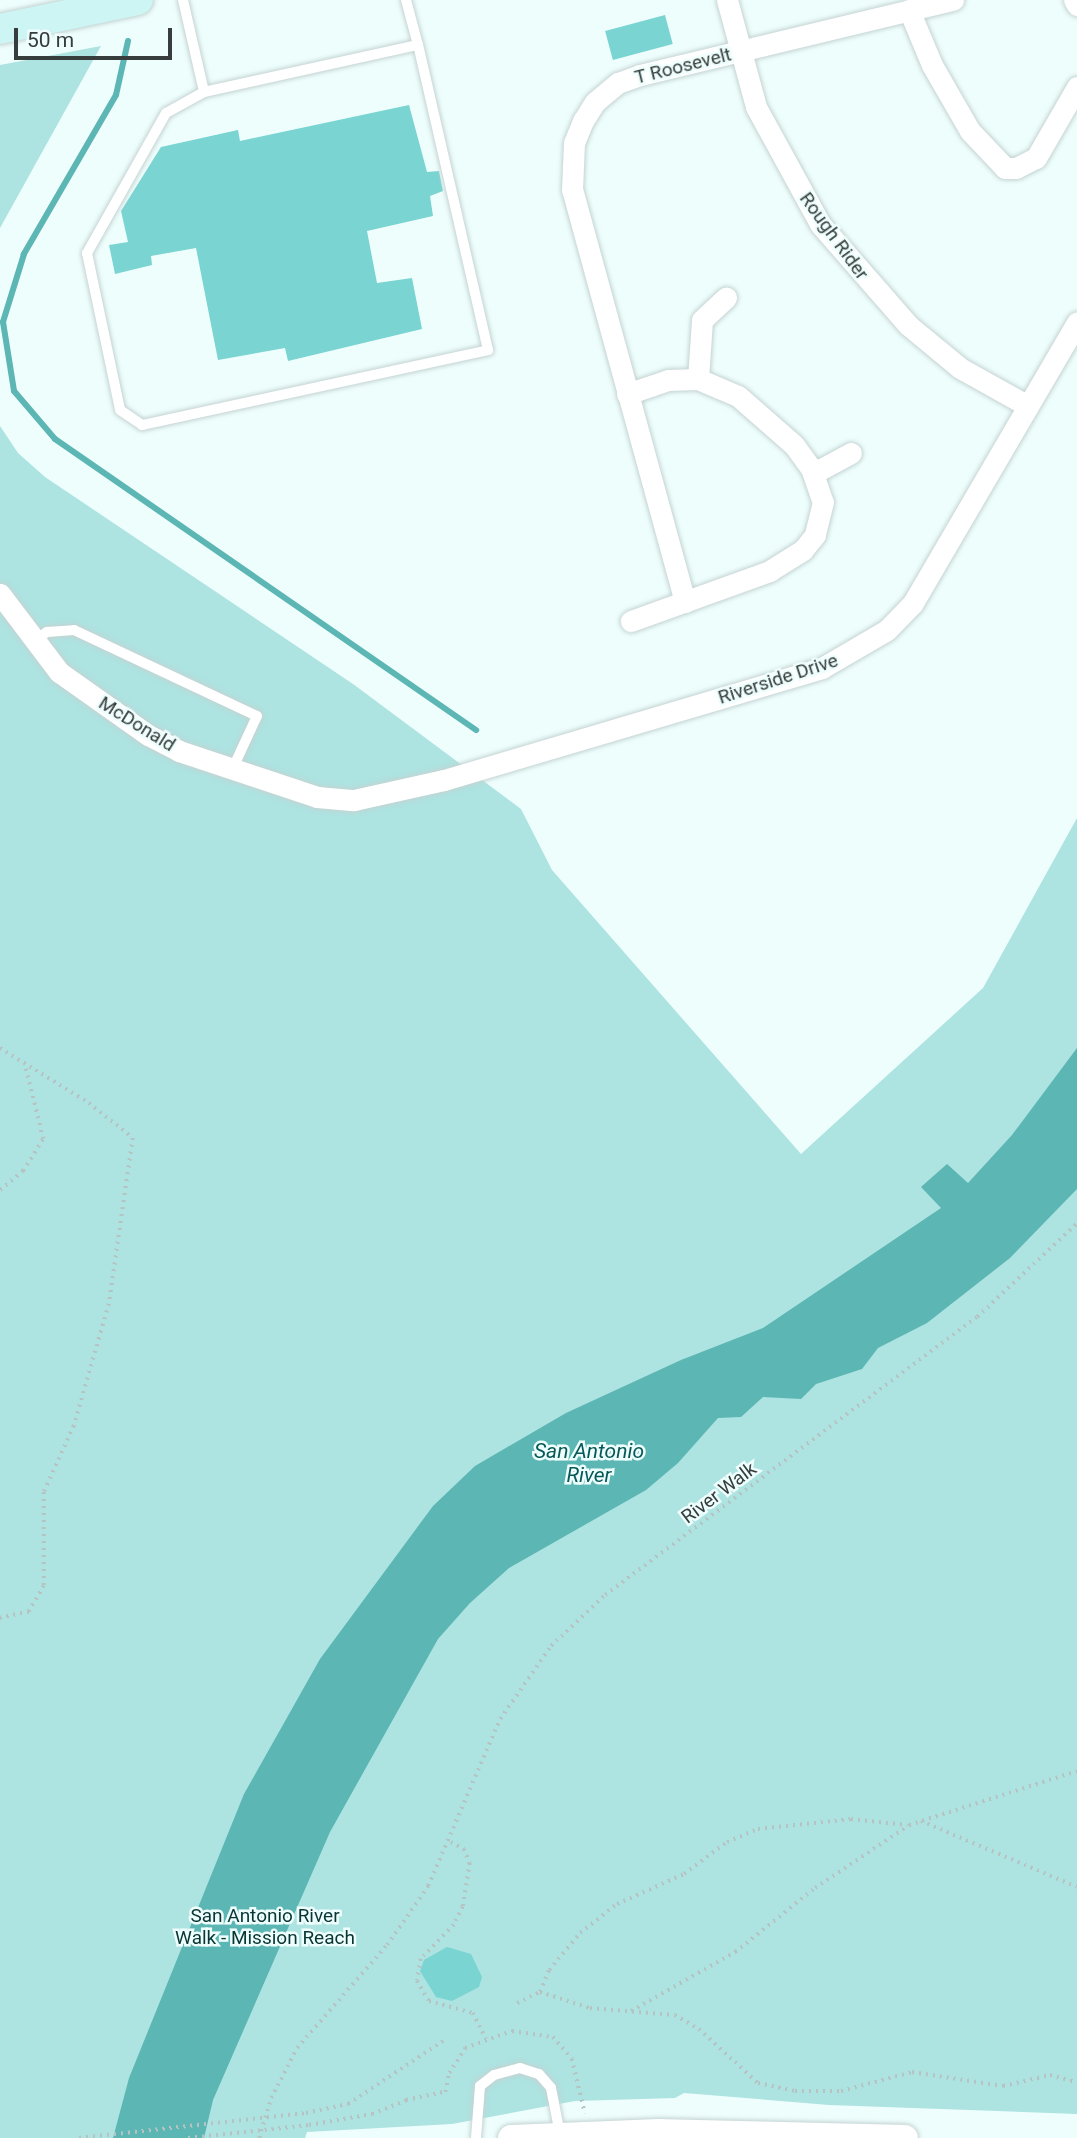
<!DOCTYPE html>
<style>
body{margin:0}
#map{position:relative;width:1077px;height:2138px;overflow:hidden;background:#eefefd;font-family:Roboto,sans-serif}
div>[style]{position:absolute}
.green>*{inset:0;background:#ade3e1}
.water>*{inset:0;background:#5bb6b4}
.stream>*{height:6px;margin:-3px;padding:0 3px;transform-origin:3px;border-radius:3px;background:#5bb6b4}
.building>*{inset:0;background:#7ad4d2;transform-origin:0 0}
.path>*{height:3.5px;margin-top:-1.75px;transform-origin:0;background:repeating-linear-gradient(90deg,#b5c3c2 0 2px,transparent 0 7px)}
.roads{filter:drop-shadow(0 0 2px #c4d3d2) drop-shadow(0 0 2px #c4d3d2)}
.service>*{height:10px;margin:-5px;padding:0 5px;transform-origin:5px;border-radius:5px;background:#fff}
.minor>*{height:21px;margin:-10.5px;padding:0 10.5px;transform-origin:10.5px;border-radius:10.5px;background:#fff}
.tertiary>*{height:26px;margin:-13px;padding:0 13px;transform-origin:13px;border-radius:13px;background:#fff}
.secondary>*{height:30px;margin:-15px;padding:0 15px;transform-origin:15px;border-radius:15px;background:#ccf5f4}
.path-bridge>*{height:3.5px;margin-top:-1.75px;transform-origin:0;background:repeating-linear-gradient(90deg,#b5c3c2 0 2px,transparent 0 7px)}
span{translate:-50% -50%;white-space:nowrap;text-align:center;line-height:1.15;-webkit-text-stroke:5px #eefefd;paint-order:stroke}
.street-label{font-size:19px;color:#363d3c}
.park-label{font-size:19px;color:#093635}
.water-label{font-size:21px;color:#075958;font-style:italic}
.scale{position:absolute;left:14px;top:28px;width:158px;height:32px;box-sizing:border-box;border:4px solid #363d3c;border-top:0;padding-left:9px;font-size:21px;line-height:24px;white-space:nowrap;color:#363d3c;-webkit-text-stroke:5px #eefefd;paint-order:stroke}
</style>
<div id="map">
<div class="green">
<i style="clip-path:polygon(101px 46px,0 228px,0 65px)"></i>
<i style="clip-path:polygon(0 426px,18px 453px,45px 477px,353px 684px,521px 809px,552px 870px,801px 1154px,983px 988px,1077px 818px,1077px 2114px,829px 2105px,684px 2093px,675px 2098px,575px 2101px,452px 2124px,307px 2132px,305px 2138px,0 2138px)"></i>
</div>
<div class="water">
<i style="clip-path:polygon(1077px 1048px,1077px 1189px,1010px 1258px,927px 1323px,878px 1348px,862px 1369px,816px 1384px,801px 1399px,763px 1397px,741px 1417px,718px 1418px,678px 1463px,646px 1490px,509px 1568px,470px 1603px,438px 1639px,330px 1832px,213px 2100px,204px 2138px,113px 2138px,129px 2078px,244px 1794px,320px 1659px,433px 1506px,475px 1466px,566px 1413px,681px 1360px,763px 1328px,941px 1208px,921px 1187px,947px 1164px,968px 1183px,1012px 1135px)"></i>
</div>
<div class="stream">
<i style="left:128px;top:41px;width:55px;rotate:102.5deg"></i>
<i style="left:116px;top:95px;width:184px;rotate:120.1deg"></i>
<i style="left:24px;top:254px;width:71px;rotate:107.2deg"></i>
<i style="left:3px;top:322px;width:70px;rotate:80.9deg"></i>
<i style="left:14px;top:391px;width:63px;rotate:49.5deg"></i>
<i style="left:55px;top:439px;width:512px;rotate:34.65deg"></i>
</div>
<div class="building">
<i style="left:665px;top:15px;width:30px;height:62px;rotate:75deg"></i>
<i style="clip-path:polygon(409px 105px,427px 172px,439px 171px,443px 191px,430px 196px,433px 216px,367px 231px,377px 283px,412px 278px,422px 329px,288px 361px,285px 348px,218px 360px,196px 248px,151px 256px,152px 265px,115px 274px,109px 245px,128px 242px,121px 211px,161px 147px,238px 130px,240px 141px)"></i>
<i style="clip-path:polygon(447px 1947px,471px 1954px,482px 1977px,479px 1987px,452px 2001px,436px 1997px,420px 1971px,424px 1960px)"></i>
</div>
<div class="path">
<i style="left:0;top:1048px;width:105px;rotate:31.7deg"></i>
<i style="left:89px;top:1103px;width:56px;rotate:38.5deg"></i>
<i style="left:133px;top:1138px;width:168px;rotate:98.2deg"></i>
<i style="left:109px;top:1304px;width:127px;rotate:106deg"></i>
<i style="left:74px;top:1426px;width:72px;rotate:114.4deg"></i>
<i style="left:44px;top:1492px;width:94px;rotate:90deg"></i>
<i style="left:44px;top:1586px;width:30px;rotate:120deg"></i>
<i style="left:29px;top:1612px;width:30px;rotate:168deg"></i>
<i style="left:0;top:1190px;width:30px;rotate:-40deg"></i>
<i style="left:23px;top:1171px;width:38px;rotate:-58deg"></i>
<i style="left:43px;top:1139px;width:75px;rotate:-103.9deg"></i>
<i style="left:921px;top:1821px;width:169px;rotate:22.9deg"></i>
<i style="left:451px;top:1842px;width:15px;rotate:28deg"></i>
<i style="left:464px;top:1849px;width:15px;rotate:67deg"></i>
<i style="left:470px;top:1863px;width:45px;rotate:99deg"></i>
<i style="left:463px;top:1907px;width:20px;rotate:117deg"></i>
<i style="left:454px;top:1925px;width:47px;rotate:134.1deg"></i>
<i style="left:421px;top:1959px;width:22px;rotate:100deg"></i>
<i style="left:417px;top:1981px;width:23px;rotate:59deg"></i>
<i style="left:429px;top:2001px;width:46px;rotate:15.3deg"></i>
<i style="left:473px;top:2013px;width:29px;rotate:63deg"></i>
<i style="left:540px;top:1992px;width:24px;rotate:-68deg"></i>
<i style="left:549px;top:1970px;width:48px;rotate:-50deg"></i>
<i style="left:580px;top:1933px;width:47px;rotate:-38.1deg"></i>
<i style="left:617px;top:1904px;width:73px;rotate:-24.1deg"></i>
<i style="left:684px;top:1874px;width:54px;rotate:-36.7deg"></i>
<i style="left:727px;top:1842px;width:34px;rotate:-23deg"></i>
<i style="left:758px;top:1829px;width:94px;rotate:-6.1deg"></i>
<i style="left:851px;top:1819px;width:56px;rotate:6.1deg"></i>
<i style="left:517px;top:2003px;width:25px;rotate:-26deg"></i>
<i style="left:540px;top:1992px;width:52px;rotate:17.7deg"></i>
<i style="left:590px;top:2008px;width:85px;rotate:4.7deg"></i>
<i style="left:675px;top:2015px;width:28px;rotate:30deg"></i>
<i style="left:699px;top:2029px;width:80px;rotate:42.5deg"></i>
<i style="left:758px;top:2083px;width:38px;rotate:12deg"></i>
<i style="left:795px;top:2091px;width:46px"></i>
<i style="left:841px;top:2091px;width:73px;rotate:-15deg"></i>
<i style="left:912px;top:2072px;width:92px;rotate:8.7deg"></i>
<i style="left:1003px;top:2086px;width:48px;rotate:-13.2deg"></i>
<i style="left:1050px;top:2075px;width:28px;rotate:15deg"></i>
<i style="left:631px;top:2011px;width:120px;rotate:-29.6deg"></i>
<i style="left:735px;top:1952px;width:102px;rotate:-38.7deg"></i>
<i style="left:815px;top:1888px;width:113px;rotate:-33.8deg"></i>
<i style="left:909px;top:1825px;width:176px;rotate:-17.8deg"></i>
<i style="left:306px;top:2113px;width:43px;rotate:-12.1deg"></i>
<i style="left:348px;top:2104px;width:114px;rotate:-33.6deg"></i>
<i style="left:309px;top:2125px;width:64px;rotate:-9.9deg"></i>
<i style="left:372px;top:2114px;width:37px;rotate:-22deg"></i>
<i style="left:406px;top:2100px;width:40px;rotate:-12deg"></i>
<i style="left:445px;top:2092px;width:19px;rotate:-78deg"></i>
<i style="left:449px;top:2073px;width:30px;rotate:-57deg"></i>
<i style="left:465px;top:2048px;width:50px;rotate:-19.9deg"></i>
<i style="left:512px;top:2031px;width:41px;rotate:8.3deg"></i>
<i style="left:553px;top:2037px;width:29px;rotate:49deg"></i>
<i style="left:572px;top:2059px;width:56px;rotate:76.5deg"></i>
<i style="left:259px;top:2138px;width:42px;rotate:-73.3deg"></i>
<i style="left:271px;top:2098px;width:56px;rotate:-62.5deg"></i>
<i style="left:297px;top:2048px;width:137px;rotate:-48.9deg"></i>
<i style="left:387px;top:1945px;width:72px;rotate:-55.2deg"></i>
<i style="left:428px;top:1886px;width:182px;rotate:-66.7deg"></i>
<i style="left:500px;top:1719px;width:89px;rotate:-55.1deg"></i>
<i style="left:551px;top:1646px;width:74px;rotate:-43.4deg"></i>
<i style="left:605px;top:1595px;width:464px;rotate:-36.8deg"></i>
<i style="left:977px;top:1317px;width:137px;rotate:-43.2deg"></i>
</div>
<div class="roads">
<div class="service">
<i style="left:183px;top:0;width:94px;rotate:77.1deg"></i>
<i style="left:204px;top:92px;width:219px;rotate:-12.4deg"></i>
<i style="left:418px;top:45px;width:47px;rotate:-104.9deg"></i>
<i style="left:204px;top:92px;width:43px;rotate:151.1deg"></i>
<i style="left:166px;top:113px;width:161px;rotate:119.4deg"></i>
<i style="left:87px;top:253px;width:160px;rotate:78.1deg"></i>
<i style="left:120px;top:410px;width:27px;rotate:34deg"></i>
<i style="left:142px;top:425px;width:354px;rotate:-12.2deg"></i>
<i style="left:488px;top:350px;width:313px;rotate:-102.9deg"></i>
<i style="left:34px;top:641px;width:16px;rotate:-35deg"></i>
<i style="left:47px;top:632px;width:27px;rotate:-4deg"></i>
<i style="left:74px;top:630px;width:202px;rotate:25.2deg"></i>
<i style="left:257px;top:716px;width:60px;rotate:114.8deg"></i>
<i style="left:476px;top:2138px;width:52px;rotate:-85.6deg"></i>
<i style="left:480px;top:2086px;width:18px;rotate:-38deg"></i>
<i style="left:494px;top:2075px;width:27px;rotate:-15deg"></i>
<i style="left:520px;top:2068px;width:20px;rotate:18deg"></i>
<i style="left:539px;top:2074px;width:18px;rotate:49deg"></i>
<i style="left:551px;top:2088px;width:47px;rotate:78.9deg"></i>
</div>
<div class="minor">
<i style="left:727px;top:0;width:111px;rotate:74.8deg"></i>
<i style="left:756px;top:107px;width:133px;rotate:61.3deg"></i>
<i style="left:820px;top:224px;width:134px;rotate:48.9deg"></i>
<i style="left:908px;top:325px;width:67px;rotate:39.6deg"></i>
<i style="left:960px;top:368px;width:78px;rotate:29.2deg"></i>
<i style="left:1074px;top:0;width:6px;rotate:59deg"></i>
<i style="left:909px;top:10px;width:60px;rotate:67.3deg"></i>
<i style="left:932px;top:65px;width:76px;rotate:60.1deg"></i>
<i style="left:970px;top:131px;width:51px;rotate:46.6deg"></i>
<i style="left:1005px;top:168px;width:11px"></i>
<i style="left:1016px;top:168px;width:22px;rotate:-27deg"></i>
<i style="left:1036px;top:158px;width:82px;rotate:-60deg"></i>
<i style="left:698px;top:379px;width:59px;rotate:-86.1deg"></i>
<i style="left:702px;top:320px;width:33px;rotate:-43deg"></i>
<i style="left:627px;top:394px;width:43px;rotate:-18.9deg"></i>
<i style="left:668px;top:380px;width:30px;rotate:-2deg"></i>
<i style="left:698px;top:379px;width:43px;rotate:23deg"></i>
<i style="left:738px;top:396px;width:74px;rotate:41.2deg"></i>
<i style="left:794px;top:445px;width:29px;rotate:54deg"></i>
<i style="left:811px;top:468px;width:36px;rotate:71deg"></i>
<i style="left:823px;top:502px;width:34px;rotate:104deg"></i>
<i style="left:815px;top:535px;width:19px;rotate:129deg"></i>
<i style="left:803px;top:550px;width:39px;rotate:148deg"></i>
<i style="left:770px;top:571px;width:148px;rotate:160.2deg"></i>
<i style="left:814px;top:473px;width:42px;rotate:-28.4deg"></i>
<i style="left:0;top:594px;width:98px;rotate:52.9deg"></i>
<i style="left:59px;top:672px;width:109px;rotate:35.3deg"></i>
<i style="left:148px;top:735px;width:35px;rotate:27deg"></i>
<i style="left:179px;top:751px;width:145px;rotate:18.4deg"></i>
<i style="left:317px;top:797px;width:37px;rotate:5deg"></i>
<i style="left:354px;top:800px;width:92px;rotate:-12.5deg"></i>
<i style="left:444px;top:780px;width:394px;rotate:-16.5deg"></i>
<i style="left:822px;top:668px;width:75px;rotate:-30.3deg"></i>
<i style="left:887px;top:630px;width:37px;rotate:-46deg"></i>
<i style="left:913px;top:603px;width:325px;rotate:-59.7deg"></i>
<i style="left:685px;top:602px;width:427px;rotate:-105.3deg"></i>
<i style="left:572px;top:190px;width:47px;rotate:-87.6deg"></i>
<i style="left:574px;top:143px;width:24px;rotate:-68deg"></i>
<i style="left:583px;top:121px;width:22px;rotate:-58deg"></i>
<i style="left:595px;top:102px;width:30px;rotate:-40deg"></i>
<i style="left:618px;top:83px;width:23px;rotate:-20deg"></i>
<i style="left:640px;top:75px;width:322px;rotate:-13.5deg"></i>
</div>
<div class="tertiary">
<i style="left:511px;top:2138px;width:148px;rotate:-2.3deg"></i>
<i style="left:659px;top:2132px;width:246px;rotate:1.4deg"></i>
</div>
<div class="secondary">
<i style="left:0;top:29px;width:141px;rotate:-11.9deg"></i>
</div>
</div>
<div class="path-bridge">
<i style="left:79px;top:2138px;width:228px;rotate:-6.3deg"></i>
<i style="left:188px;top:2138px;width:122px;rotate:-6.1deg"></i>
</div>
<div class="street-label">
<span style="left:683px;top:66px;rotate:-14deg">T Roosevelt</span>
<span style="left:834px;top:236px;rotate:54deg">Rough Rider</span>
<span style="left:778px;top:679px;rotate:-18deg">Riverside Drive</span>
<span style="left:137px;top:724px;rotate:32deg">McDonald</span>
<span style="left:719px;top:1493px;rotate:-37deg">River Walk</span>
</div>
<div class="park-label">
<span style="left:265px;top:1927px">San Antonio River<br>Walk - Mission Reach</span>
</div>
<div class="water-label">
<span style="left:589px;top:1463px">San Antonio<br>River</span>
</div>
<div class="scale">50 m</div>
</div>
